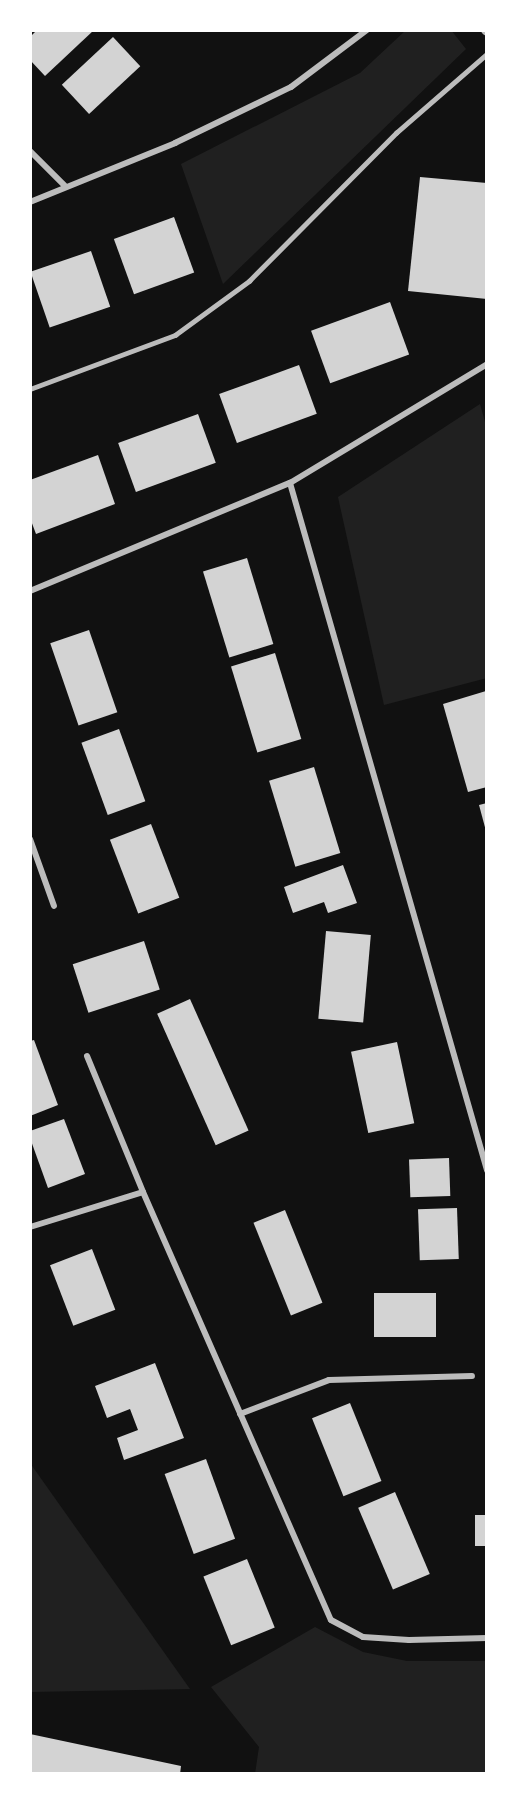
<!DOCTYPE html>
<style>
body{margin:0}
#map{position:relative;width:517px;height:1804px;overflow:hidden;background:#111;font-family:Rubik,sans-serif}
div>[style]{position:absolute}
.green>*{inset:0;background:#202020}
.building>*{inset:0;background:#d3d3d3;transform-origin:0 0}
.service>*{height:4.5px;margin:-2.25px;padding:0 2.25px;transform-origin:2.25px;border-radius:2.25px;background:#bcbcbc}
.minor>*{height:6px;margin:-3px;padding:0 3px;transform-origin:3px;border-radius:3px;background:#bcbcbc}
.tertiary>*{height:10px;margin:-5px;padding:0 5px;transform-origin:5px;border-radius:5px;background:#bcbcbc}
span{translate:-50% -50%;white-space:nowrap;text-align:center;line-height:1.15;-webkit-text-stroke:4.5px #fff;paint-order:stroke}
.frame{position:absolute;inset:0;border:32px solid #fff;pointer-events:none}
</style>
<div id="map">
<div class="green">
<i style="clip-path:polygon(406px 30px,451px 30px,466px 49px,223px 284px,181px 164px,360px 73px)"></i>
<i style="clip-path:polygon(480px 404px,487px 429px,487px 678px,384px 705px,338px 497px)"></i>
<i style="clip-path:polygon(30px 1463px,190px 1689px,30px 1692px)"></i>
<i style="clip-path:polygon(315px 1627px,363px 1652px,407px 1661px,487px 1661px,487px 1774px,255px 1774px,259px 1747px,211px 1687px)"></i>
</div>
<div class="building">
<i style="clip-path:polygon(37px 30px,94px 30px,45px 76px,30px 60px,30px 37px)"></i>
<i style="left:113px;top:37px;width:40px;height:70px;rotate:47deg"></i>
<i style="clip-path:polygon(420px 177px,487px 183px,487px 299px,408px 291px)"></i>
<i style="left:174px;top:217px;width:59px;height:64px;rotate:70deg"></i>
<i style="left:91px;top:251px;width:59px;height:64px;rotate:71deg"></i>
<i style="left:390px;top:302px;width:56px;height:84px;rotate:70deg"></i>
<i style="left:299px;top:365px;width:52px;height:85px;rotate:70deg"></i>
<i style="left:198px;top:414px;width:52px;height:85px;rotate:70deg"></i>
<i style="clip-path:polygon(98px 455px,115px 504px,36px 534px,30px 518px,30px 480px)"></i>
<i style="left:247px;top:558px;width:90px;height:46px;rotate:73deg"></i>
<i style="left:89px;top:630px;width:87px;height:41px;rotate:71deg"></i>
<i style="left:275px;top:653px;width:90px;height:46px;rotate:73deg"></i>
<i style="clip-path:polygon(486px 691px,487px 787px,468px 792px,443px 704px)"></i>
<i style="left:119px;top:729px;width:77px;height:40px;rotate:70deg"></i>
<i style="left:314px;top:767px;width:90px;height:47px;rotate:73deg"></i>
<i style="clip-path:polygon(487px 803px,487px 831px,486px 831px,479px 805px)"></i>
<i style="left:151px;top:824px;width:79px;height:44px;rotate:69deg"></i>
<i style="clip-path:polygon(343px 865px,357px 903px,328px 913px,324px 902px,293px 913px,284px 887px)"></i>
<i style="left:326px;top:931px;width:45px;height:88px;rotate:5deg"></i>
<i style="left:144px;top:941px;width:51px;height:75px;rotate:72deg"></i>
<i style="left:190px;top:999px;width:144px;height:36px;rotate:66deg"></i>
<i style="clip-path:polygon(34px 1040px,58px 1105px,30px 1116px,30px 1041px)"></i>
<i style="left:397px;top:1042px;width:83px;height:47px;rotate:78deg"></i>
<i style="clip-path:polygon(64px 1119px,85px 1174px,48px 1188px,30px 1138px,30px 1131px)"></i>
<i style="left:449px;top:1158px;width:38px;height:40px;rotate:88deg"></i>
<i style="left:457px;top:1208px;width:51px;height:39px;rotate:88deg"></i>
<i style="left:285px;top:1210px;width:100px;height:34px;rotate:68deg"></i>
<i style="left:92px;top:1249px;width:65px;height:45px;rotate:69deg"></i>
<i style="left:436px;top:1293px;width:44px;height:62px;rotate:90deg"></i>
<i style="clip-path:polygon(155px 1363px,184px 1438px,124px 1460px,117px 1438px,138px 1430px,130px 1409px,107px 1418px,95px 1386px)"></i>
<i style="left:350px;top:1403px;width:84px;height:41px;rotate:68deg"></i>
<i style="left:206px;top:1459px;width:85px;height:44px;rotate:70deg"></i>
<i style="left:395px;top:1492px;width:89px;height:40px;rotate:67deg"></i>
<i style="left:475px;top:1515px;width:12px;height:31px"></i>
<i style="left:247px;top:1559px;width:74px;height:47px;rotate:68deg"></i>
<i style="clip-path:polygon(30px 1734px,181px 1766px,180px 1774px,30px 1774px)"></i>
</div>
<div class="service">
<i style="left:30px;top:389px;width:155px;rotate:-20.4deg"></i>
<i style="left:175px;top:335px;width:92px;rotate:-36.1deg"></i>
<i style="left:249px;top:281px;width:209px;rotate:-45.2deg"></i>
<i style="left:396px;top:133px;width:121px;rotate:-41deg"></i>
</div>
<div class="minor">
<i style="left:30px;top:151px;width:49px;rotate:45deg"></i>
<i style="left:30px;top:202px;width:157px;rotate:-22.1deg"></i>
<i style="left:175px;top:143px;width:129px;rotate:-25.8deg"></i>
<i style="left:291px;top:87px;width:95px;rotate:-36.9deg"></i>
<i style="left:290px;top:483px;width:715px;rotate:74deg"></i>
<i style="left:30px;top:591px;width:282px;rotate:-22.6deg"></i>
<i style="left:290px;top:483px;width:230px;rotate:-31.1deg"></i>
<i style="left:30px;top:839px;width:71px;rotate:70.3deg"></i>
<i style="left:87px;top:1056px;width:147px;rotate:67.6deg"></i>
<i style="left:143px;top:1192px;width:467px;rotate:66.3deg"></i>
<i style="left:331px;top:1620px;width:36px;rotate:28deg"></i>
<i style="left:363px;top:1637px;width:46px;rotate:3.7deg"></i>
<i style="left:409px;top:1640px;width:78px;rotate:-1.5deg"></i>
<i style="left:30px;top:1227px;width:118px;rotate:-17.2deg"></i>
<i style="left:240px;top:1414px;width:95px;rotate:-20.9deg"></i>
<i style="left:329px;top:1380px;width:143px;rotate:-1.6deg"></i>
</div>
<div class="tertiary">
<i style="left:486px;top:30px;width:1px;rotate:45deg"></i>
</div>
<div class="frame"></div>
</div>
